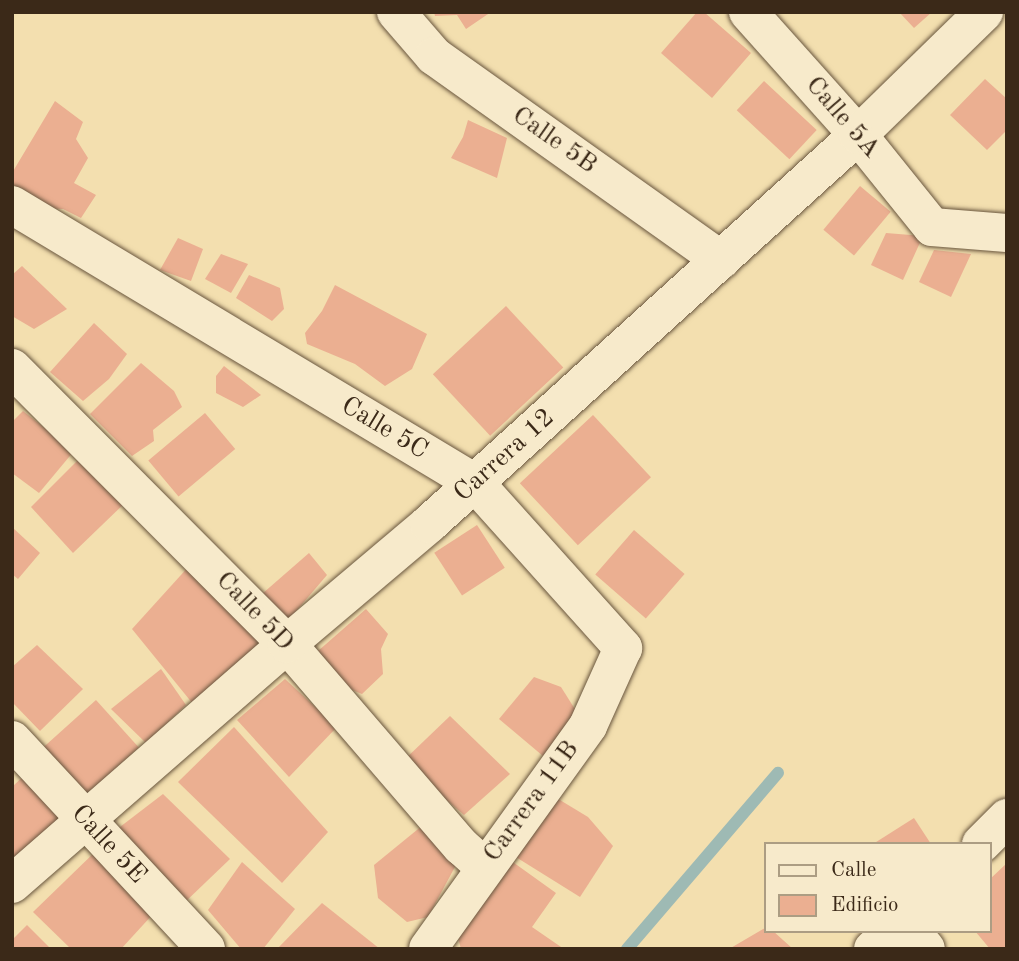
<!DOCTYPE html>
<style>
body{margin:0}
#map{position:relative;width:1019px;height:961px;overflow:hidden;background:#f3dfaf;font-family:"Old Standard TT",serif}
div>[style]{position:absolute}
.stream>*{height:12px;margin:-6px;padding:0 6px;transform-origin:6px;border-radius:6px;background:#9ebab4}
.building>*{inset:0;background:#ebaf91;transform-origin:0 0}
.roads{filter:drop-shadow(0 0 2px #69563e) drop-shadow(0 0 2px #69563e)}
.minor>*{height:38px;margin:-19px;padding:0 19px;transform-origin:19px;border-radius:19px;background:#f7eacb}
span{translate:-50% -50%;white-space:nowrap;text-align:center;line-height:1.15;-webkit-text-stroke:6px #f7eacb;paint-order:stroke}
.street-label{font-size:26px;color:#3b2918}
.frame{position:absolute;inset:0;border:14px solid #3b2918;pointer-events:none}
.legend{position:absolute;left:764px;top:842px;width:228px;height:91px;box-sizing:border-box;background:#f7eacb;border:2px solid #ac9d83;margin:0;padding:9px 12px;list-style:none;font-size:21px;color:#3b2918}
.legend li{display:flex;align-items:center;gap:14px;height:35px}
.legend b{width:35px;border:2px solid #ac9d83}
</style>
<div id="map">
<div class="stream">
<i style="left:627px;top:949px;width:232px;rotate:-49.4deg"></i>
</div>
<div class="building">
<i style="clip-path:polygon(434px 12px,491px 12px,466px 29px,457px 15px,435px 16px)"></i>
<i style="clip-path:polygon(697px 12px,704px 12px,751px 53px,712px 98px,661px 53px)"></i>
<i style="clip-path:polygon(899px 12px,932px 12px,914px 28px)"></i>
<i style="clip-path:polygon(985px 79px,1007px 99px,1007px 130px,987px 150px,950px 115px)"></i>
<i style="left:764px;top:81px;width:72px;height:40px;rotate:43deg"></i>
<i style="clip-path:polygon(55px 101px,83px 122px,76px 139px,88px 158px,74px 183px,96px 195px,81px 218px,63px 209px,31px 208px,12px 182px,12px 173px)"></i>
<i style="clip-path:polygon(468px 120px,507px 138px,497px 178px,451px 158px,463px 137px)"></i>
<i style="left:860px;top:186px;width:40px;height:57px;rotate:40deg"></i>
<i style="clip-path:polygon(886px 233px,923px 236px,903px 280px,871px 265px)"></i>
<i style="clip-path:polygon(178px 238px,203px 249px,191px 281px,160px 270px)"></i>
<i style="clip-path:polygon(934px 250px,971px 254px,951px 297px,919px 282px)"></i>
<i style="clip-path:polygon(221px 254px,248px 264px,231px 293px,205px 279px)"></i>
<i style="clip-path:polygon(22px 266px,67px 309px,34px 329px,12px 316px,12px 275px)"></i>
<i style="clip-path:polygon(249px 275px,280px 288px,284px 309px,272px 321px,236px 298px)"></i>
<i style="clip-path:polygon(335px 285px,427px 334px,412px 369px,385px 386px,355px 364px,307px 344px,305px 333px,322px 311px)"></i>
<i style="left:506px;top:306px;width:84px;height:100px;rotate:47deg"></i>
<i style="clip-path:polygon(94px 323px,127px 354px,109px 379px,83px 401px,50px 372px)"></i>
<i style="clip-path:polygon(141px 363px,174px 391px,182px 407px,153px 430px,154px 441px,132px 456px,90px 414px)"></i>
<i style="clip-path:polygon(224px 366px,261px 395px,243px 407px,216px 393px,216px 376px)"></i>
<i style="clip-path:polygon(23px 411px,74px 451px,39px 493px,12px 473px,12px 422px)"></i>
<i style="left:205px;top:413px;width:47px;height:74px;rotate:50deg"></i>
<i style="left:593px;top:415px;width:85px;height:100px;rotate:47deg"></i>
<i style="clip-path:polygon(79px 459px,129px 499px,73px 553px,31px 507px)"></i>
<i style="left:477px;top:525px;width:51px;height:51px;rotate:57deg"></i>
<i style="clip-path:polygon(12px 527px,40px 553px,18px 579px,12px 574px)"></i>
<i style="left:634px;top:530px;width:67px;height:59px;rotate:41deg"></i>
<i style="clip-path:polygon(309px 553px,327px 575px,286px 623px,262px 594px)"></i>
<i style="clip-path:polygon(190px 565px,264px 639px,193px 704px,132px 629px)"></i>
<i style="clip-path:polygon(366px 609px,388px 634px,381px 649px,383px 674px,362px 694px,330px 681px,318px 651px)"></i>
<i style="clip-path:polygon(37px 645px,83px 689px,40px 731px,12px 702px,12px 667px)"></i>
<i style="clip-path:polygon(161px 669px,186px 705px,146px 743px,111px 709px)"></i>
<i style="clip-path:polygon(534px 677px,561px 687px,578px 714px,543px 756px,499px 719px)"></i>
<i style="clip-path:polygon(285px 679px,337px 727px,289px 777px,237px 720px)"></i>
<i style="left:96px;top:700px;width:64px;height:70px;rotate:48deg"></i>
<i style="clip-path:polygon(450px 716px,510px 774px,464px 815px,402px 762px)"></i>
<i style="clip-path:polygon(234px 727px,328px 832px,282px 883px,178px 782px)"></i>
<i style="clip-path:polygon(30px 770px,71px 817px,12px 875px,12px 787px)"></i>
<i style="clip-path:polygon(163px 794px,230px 859px,183px 904px,116px 830px)"></i>
<i style="clip-path:polygon(550px 794px,588px 817px,613px 846px,580px 897px,511px 854px)"></i>
<i style="clip-path:polygon(914px 818px,931px 844px,873px 844px)"></i>
<i style="clip-path:polygon(423px 825px,456px 865px,428px 917px,407px 922px,378px 898px,374px 865px)"></i>
<i style="clip-path:polygon(99px 848px,154px 913px,121px 949px,71px 949px,33px 912px)"></i>
<i style="clip-path:polygon(510px 860px,556px 893px,532px 927px,564px 949px,461px 949px,457px 934px)"></i>
<i style="clip-path:polygon(242px 862px,295px 909px,263px 949px,241px 949px,208px 910px)"></i>
<i style="clip-path:polygon(1007px 863px,1007px 949px,990px 949px,975px 931px,989px 931px,989px 880px)"></i>
<i style="clip-path:polygon(322px 903px,380px 949px,277px 949px)"></i>
<i style="clip-path:polygon(27px 925px,51px 949px,12px 949px,12px 940px)"></i>
<i style="clip-path:polygon(765px 928px,765px 931px,773px 931px,793px 949px,729px 949px)"></i>
</div>
<div class="roads">
<div class="minor">
<i style="left:396px;top:12px;width:58px;rotate:49.2deg"></i>
<i style="left:434px;top:56px;width:352px;rotate:35.4deg"></i>
<i style="left:748px;top:12px;width:165px;rotate:48.2deg"></i>
<i style="left:858px;top:135px;width:118px;rotate:51.2deg"></i>
<i style="left:932px;top:227px;width:75px;rotate:4.6deg"></i>
<i style="left:12px;top:205px;width:540px;rotate:30.98deg"></i>
<i style="left:475px;top:483px;width:222px;rotate:48.1deg"></i>
<i style="left:623px;top:648px;width:85px;rotate:114.2deg"></i>
<i style="left:588px;top:726px;width:274px;rotate:125.7deg"></i>
<i style="left:12px;top:368px;width:390px;rotate:45.1deg"></i>
<i style="left:287px;top:644px;width:267px;rotate:49.3deg"></i>
<i style="left:461px;top:846px;width:31px;rotate:42deg"></i>
<i style="left:12px;top:740px;width:285px;rotate:47.1deg"></i>
<i style="left:981px;top:844px;width:37px;rotate:-45deg"></i>
<i style="left:12px;top:884px;width:365px;rotate:-41.1deg"></i>
<i style="left:287px;top:644px;width:186px;rotate:-40.2deg"></i>
<i style="left:429px;top:524px;width:579px;rotate:-42.2deg"></i>
<i style="left:858px;top:135px;width:176px;rotate:-44.3deg"></i>
<i style="left:911px;top:931px;width:23px;rotate:50deg"></i>
<i style="left:873px;top:949px;width:27px;rotate:-42deg"></i>
</div>
</div>
<div class="street-label">
<span style="left:842px;top:118px;rotate:49deg">Calle 5A</span>
<span style="left:554px;top:141px;rotate:35deg">Calle 5B</span>
<span style="left:384px;top:429px;rotate:31deg">Calle 5C</span>
<span style="left:505px;top:456px;rotate:-42deg">Carrera 12</span>
<span style="left:254px;top:612px;rotate:46deg">Calle 5D</span>
<span style="left:532px;top:802px;rotate:-54deg">Carrera 11B</span>
<span style="left:108px;top:845px;rotate:47deg">Calle 5E</span>
</div>
<div class="frame"></div>
<ul class="legend">
<li><b style="height:9px;background:#f7eacb"></b>Calle</li>
<li><b style="height:19px;background:#ebaf91"></b>Edificio</li>
</ul>
</div>
